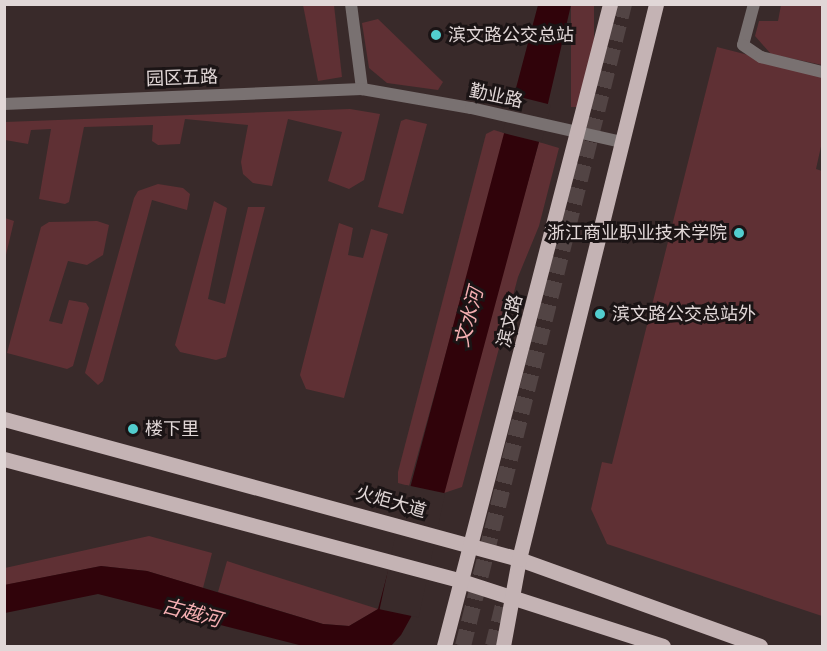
<!DOCTYPE html>
<meta charset="utf-8">
<style>
body{margin:0}
#map{position:relative;width:827px;height:651px;overflow:hidden;background:#392a2a;font-family:"IBM Plex Sans","Noto Sans SC",sans-serif}
div>[style]{position:absolute}
.green>*{inset:0;background:#5f3034;transform-origin:0 0}
.water>*{inset:0;background:#30030a}
.pier>*{inset:0;background:#392a2a;transform-origin:0 0}
.trunk-tunnel>*{height:16px;margin-top:-8px;transform-origin:0;background:repeating-linear-gradient(90deg,#524444 0 16px,transparent 0 24px)}
.minor>*{height:12px;margin:-6px;padding:0 6px;transform-origin:6px;border-radius:6px;background:#797171}
.primary>*{height:15px;margin:-7.5px;padding:0 7.5px;transform-origin:7.5px;border-radius:7.5px;background:#c4b3b4}
.dots>*{width:16px;height:16px;translate:-50% -50%;box-sizing:border-box;border:3px solid #1b1415;border-radius:50%}
span{translate:-50% -50%;white-space:nowrap;text-align:center;line-height:1.15;-webkit-text-stroke:6px #1b1415;paint-order:stroke}
.poi-label{font-size:18px;color:#e1d7d7}
.left{translate:0 -50%;text-align:left}
.right{translate:-100% -50%;text-align:right}
.street-label{font-size:18px;color:#e1d7d7}
.water-label{font-size:20px;color:#f5afb2;font-style:italic}
.frame{position:absolute;inset:0;border:6px solid #e1d7d7;pointer-events:none}
</style>
<div id="map">
<div class="green">
<i style="clip-path:polygon(303px 5px,334px 5px,342px 77px,318px 81px)"></i>
<i style="left:571px;top:5px;width:23px;height:102px"></i>
<i style="clip-path:polygon(781px 5px,822px 5px,822px 65px,771px 54px,755px 36px,759px 21px,778px 21px)"></i>
<i style="clip-path:polygon(378px 19px,443px 82px,438px 90px,387px 83px,369px 68px,362px 23px)"></i>
<i style="clip-path:polygon(717px 47px,822px 74px,822px 142px,816px 169px,822px 171px,822px 616px,607px 544px,591px 509px,602px 462px,612px 464px)"></i>
<i style="clip-path:polygon(350px 109px,380px 114px,364px 180px,349px 189px,328px 181px,342px 132px,288px 119px,272px 186px,253px 183px,243px 174px,241px 162px,248px 125px,185px 119px,180px 144px,158px 145px,152px 141px,153px 125px,84px 127px,69px 202px,65px 204px,39px 199px,51px 129px,31px 130px,28px 144px,5px 140px,5px 122px)"></i>
<i style="clip-path:polygon(406px 119px,427px 124px,403px 214px,378px 207px,401px 121px)"></i>
<i style="clip-path:polygon(494px 130px,507px 134px,409px 486px,398px 483px,398px 472px,486px 134px)"></i>
<i style="clip-path:polygon(539px 142px,559px 148px,539px 226px,518px 277px,462px 487px,441px 494px)"></i>
<i style="clip-path:polygon(158px 184px,183px 188px,190px 194px,187px 210px,152px 200px,103px 381px,98px 385px,85px 373px,134px 198px,138px 191px)"></i>
<i style="clip-path:polygon(214px 201px,227px 208px,208px 299px,225px 304px,248px 207px,265px 207px,226px 357px,216px 360px,180px 352px,175px 345px)"></i>
<i style="clip-path:polygon(5px 218px,14px 221px,5px 259px,4px 218px)"></i>
<i style="clip-path:polygon(97px 221px,109px 225px,103px 255px,87px 265px,68px 261px,49px 321px,62px 324px,69px 300px,86px 303px,89px 308px,73px 366px,67px 369px,7px 353px,41px 227px,49px 222px)"></i>
<i style="clip-path:polygon(339px 223px,353px 228px,348px 255px,363px 258px,371px 229px,388px 234px,344px 398px,306px 389px,300px 375px)"></i>
<i style="clip-path:polygon(149px 536px,212px 553px,203px 588px,147px 571px,101px 566px,5px 585px,5px 568px)"></i>
<i style="clip-path:polygon(227px 561px,264px 573px,378px 609px,349px 626px,323px 624px,218px 592px)"></i>
</div>
<div class="water">
<i style="clip-path:polygon(538px 5px,571px 5px,539px 142px,411px 617px,401px 635px,391px 646px,303px 646px,98px 594px,5px 613px,4px 585px,101px 566px,147px 571px,323px 624px,349px 626px,378px 609px)"></i>
</div>
<div class="pier">
<i style="left:512px;top:95px;width:40px;height:39px;rotate:14deg"></i>
<i style="left:406px;top:485px;width:40px;height:127px;rotate:12deg"></i>
</div>
<div class="trunk-tunnel">
<i style="left:463px;top:646px;width:662px;rotate:-75.92deg"></i>
<i style="left:493px;top:646px;width:59px;rotate:-76.2deg"></i>
</div>
<div class="minor">
<i style="left:351px;top:4px;width:86px;rotate:82.6deg"></i>
<i style="left:754px;top:4px;width:42px;rotate:105deg"></i>
<i style="left:743px;top:45px;width:22px;rotate:34deg"></i>
<i style="left:761px;top:57px;width:63px;rotate:13.8deg"></i>
<i style="left:4px;top:104px;width:358px;rotate:-2.4deg"></i>
<i style="left:362px;top:89px;width:111px;rotate:9.9deg"></i>
<i style="left:471px;top:108px;width:155px;rotate:12.7deg"></i>
</div>
<div class="primary">
<i style="left:4px;top:419px;width:534px;rotate:15.21deg"></i>
<i style="left:519px;top:559px;width:256px;rotate:19.8deg"></i>
<i style="left:4px;top:459px;width:473px;rotate:14.9deg"></i>
<i style="left:461px;top:581px;width:212px;rotate:17.8deg"></i>
<i style="left:444px;top:646px;width:663px;rotate:-75.5deg"></i>
<i style="left:503px;top:646px;width:88px;rotate:-79.6deg"></i>
<i style="left:519px;top:559px;width:572px;rotate:-76.13deg"></i>
</div>
<div class="dots">
<i style="left:436px;top:35px;background:#52cdce"></i>
<i style="left:739px;top:233px;background:#52cdce"></i>
<i style="left:600px;top:314px;background:#52cdce"></i>
<i style="left:133px;top:429px;background:#52cdce"></i>
</div>
<div class="poi-label">
<span class="left" style="left:448px;top:35px">滨文路公交总站</span>
<span class="right" style="left:727px;top:233px">浙江商业职业技术学院</span>
<span class="left" style="left:612px;top:314px">滨文路公交总站外</span>
<span class="left" style="left:145px;top:429px">楼下里</span>
</div>
<div class="street-label">
<span style="left:182px;top:78px;rotate:-2deg">园区五路</span>
<span style="left:496px;top:96px;rotate:12deg">勤业路</span>
<span style="left:510px;top:321px;rotate:-76deg">滨文路</span>
<span style="left:391px;top:502px;rotate:16deg">火炬大道</span>
</div>
<div class="water-label">
<span style="left:468px;top:317px;rotate:-75deg">文水河</span>
<span style="left:192px;top:612px;rotate:15deg">古越河</span>
</div>
<div class="frame"></div>
</div>
